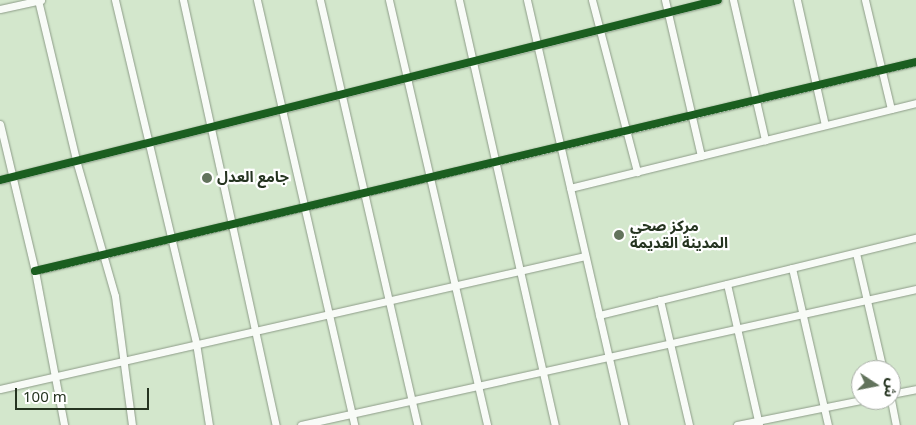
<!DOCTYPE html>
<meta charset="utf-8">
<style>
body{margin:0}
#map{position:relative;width:916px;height:425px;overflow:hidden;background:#d3e7cc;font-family:Georgia,"Noto Sans Arabic",serif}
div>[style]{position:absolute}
.roads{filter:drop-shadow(0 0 1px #8d9c88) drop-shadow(0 0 1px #8d9c88)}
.street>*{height:7px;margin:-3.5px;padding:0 3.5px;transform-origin:3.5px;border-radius:3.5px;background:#f8fbf7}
.cycleway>*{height:8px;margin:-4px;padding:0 4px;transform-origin:4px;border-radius:4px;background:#1b5e20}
.dots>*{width:14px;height:14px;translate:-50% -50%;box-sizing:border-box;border:2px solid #fff;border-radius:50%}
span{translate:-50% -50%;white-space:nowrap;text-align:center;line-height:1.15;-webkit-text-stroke:4.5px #fff;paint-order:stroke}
.poi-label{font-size:15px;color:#253420;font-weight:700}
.left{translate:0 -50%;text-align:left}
.north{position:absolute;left:851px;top:360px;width:50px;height:50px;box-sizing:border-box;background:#fff;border:1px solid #a8aea6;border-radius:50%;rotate:101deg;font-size:14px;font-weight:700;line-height:20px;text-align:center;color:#253420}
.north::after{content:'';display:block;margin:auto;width:18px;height:22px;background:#62735c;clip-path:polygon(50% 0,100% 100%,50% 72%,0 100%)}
.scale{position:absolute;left:15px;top:388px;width:134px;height:22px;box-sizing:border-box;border:2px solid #253420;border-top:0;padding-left:6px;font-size:15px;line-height:18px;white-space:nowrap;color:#253420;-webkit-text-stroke:4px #fff;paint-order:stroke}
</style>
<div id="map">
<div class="roads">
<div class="street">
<i style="left:38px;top:0;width:164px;rotate:76.6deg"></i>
<i style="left:76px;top:160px;width:141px;rotate:74deg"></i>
<i style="left:115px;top:296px;width:130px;rotate:82.5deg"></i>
<i style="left:115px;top:0;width:352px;rotate:76.7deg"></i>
<i style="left:196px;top:343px;width:83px;rotate:81deg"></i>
<i style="left:183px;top:0;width:435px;rotate:77.7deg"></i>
<i style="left:257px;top:0;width:436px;rotate:77.1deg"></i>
<i style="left:320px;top:0;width:436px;rotate:77.1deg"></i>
<i style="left:389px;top:0;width:436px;rotate:77deg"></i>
<i style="left:459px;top:0;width:436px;rotate:77.3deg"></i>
<i style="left:527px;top:0;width:436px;rotate:77.1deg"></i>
<i style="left:592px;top:0;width:178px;rotate:75.3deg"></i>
<i style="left:665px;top:0;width:160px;rotate:77deg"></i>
<i style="left:733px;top:0;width:144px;rotate:77.1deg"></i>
<i style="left:797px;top:0;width:128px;rotate:77.4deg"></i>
<i style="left:865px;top:0;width:112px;rotate:76.6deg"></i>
<i style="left:0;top:9px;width:42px;rotate:-12.4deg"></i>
<i style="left:0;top:124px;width:151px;rotate:76.6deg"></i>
<i style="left:35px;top:271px;width:157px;rotate:79.3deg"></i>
<i style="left:0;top:180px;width:740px;rotate:-14.07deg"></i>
<i style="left:570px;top:188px;width:356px;rotate:-13.8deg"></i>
<i style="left:856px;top:253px;width:120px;rotate:77deg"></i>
<i style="left:792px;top:268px;width:161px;rotate:77.1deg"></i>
<i style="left:35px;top:271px;width:905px;rotate:-13.35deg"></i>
<i style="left:727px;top:284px;width:145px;rotate:77.2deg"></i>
<i style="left:660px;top:300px;width:128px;rotate:76.9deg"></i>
<i style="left:599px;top:315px;width:326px;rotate:-13.7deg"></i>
<i style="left:0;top:389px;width:600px;rotate:-12.81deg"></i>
<i style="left:891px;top:394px;width:25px;rotate:-11deg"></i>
<i style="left:891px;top:400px;width:25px;rotate:79deg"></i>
<i style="left:301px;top:425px;width:630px;rotate:-12.47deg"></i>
<i style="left:737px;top:425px;width:126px;rotate:-11.4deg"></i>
</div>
</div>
<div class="cycleway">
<i style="left:0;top:180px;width:740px;rotate:-14.07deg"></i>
<i style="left:35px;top:271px;width:905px;rotate:-13.35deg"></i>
</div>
<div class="dots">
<i style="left:207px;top:178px;background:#62735c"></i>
<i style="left:619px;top:235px;background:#62735c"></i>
</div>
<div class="poi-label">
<span class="left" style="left:217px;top:178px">جامع العدل</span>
<span class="left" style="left:630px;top:235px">مركز صحي<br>المدينة القديمة</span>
</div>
<div class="north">ش</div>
<div class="scale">100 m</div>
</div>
